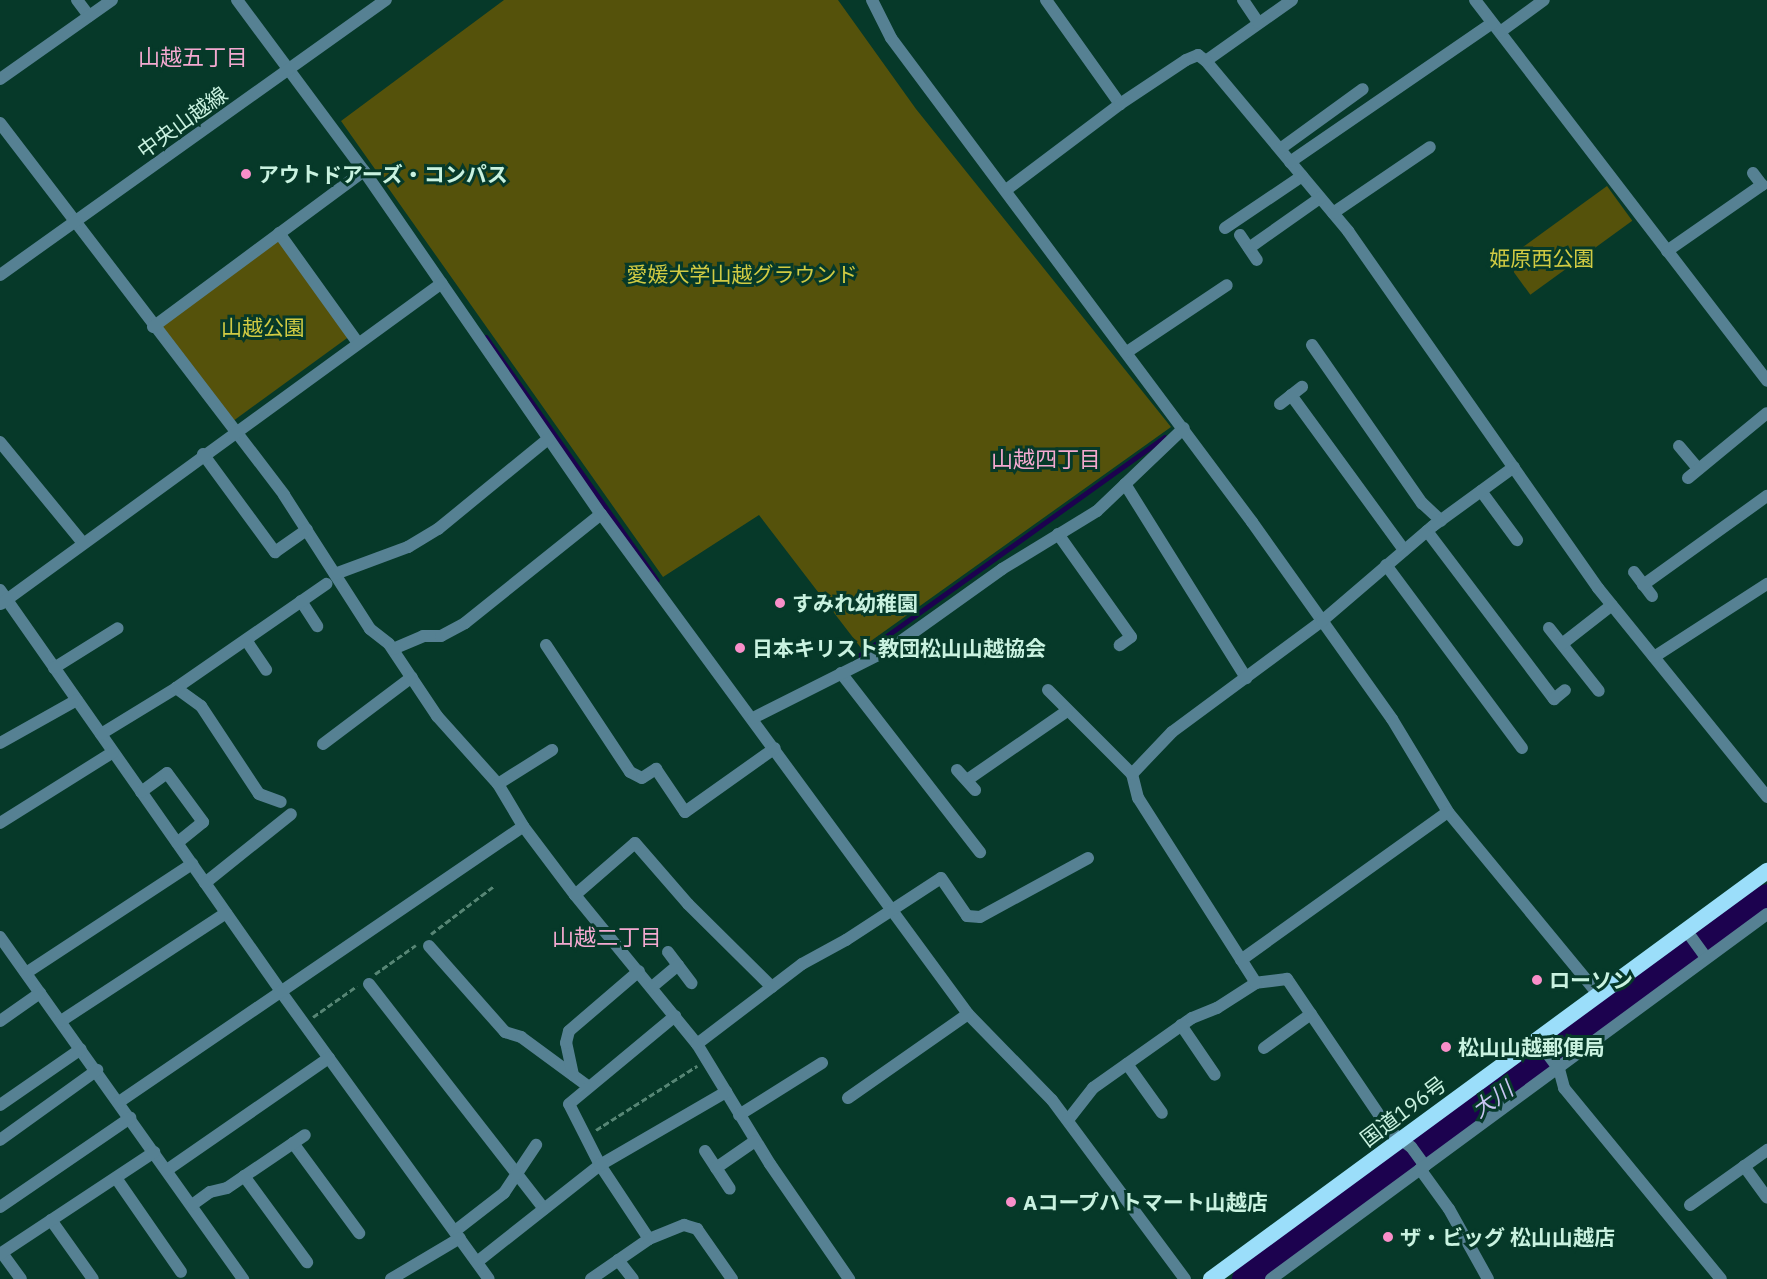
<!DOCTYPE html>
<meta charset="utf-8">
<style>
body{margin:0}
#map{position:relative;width:1767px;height:1279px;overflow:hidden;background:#063929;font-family:"IBM Plex Sans","Noto Sans JP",sans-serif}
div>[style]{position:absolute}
.green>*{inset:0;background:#55520b;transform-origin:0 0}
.stream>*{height:4.5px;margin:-2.25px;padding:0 2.25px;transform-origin:2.25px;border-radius:2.25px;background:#1c024f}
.river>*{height:28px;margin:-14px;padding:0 14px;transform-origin:14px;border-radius:14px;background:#1c024f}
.path>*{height:3px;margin-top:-1.5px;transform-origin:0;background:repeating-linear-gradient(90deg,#578675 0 6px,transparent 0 9px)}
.minor>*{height:12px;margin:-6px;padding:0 6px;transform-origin:6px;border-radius:6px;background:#568193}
.tertiary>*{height:12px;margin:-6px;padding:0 6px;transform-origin:6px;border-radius:6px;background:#568193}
.trunk>*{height:16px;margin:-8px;padding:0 8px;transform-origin:8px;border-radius:8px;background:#9bdefa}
.dots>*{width:16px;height:16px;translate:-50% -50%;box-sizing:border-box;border:3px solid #063929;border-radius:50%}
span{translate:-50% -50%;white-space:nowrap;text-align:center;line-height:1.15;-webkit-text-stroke:6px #063929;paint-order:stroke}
.street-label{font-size:21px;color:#c9f2e0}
.poi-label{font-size:21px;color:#c9f2e0;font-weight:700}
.left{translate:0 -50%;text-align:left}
.park-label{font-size:21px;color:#d1cb43}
.neighbourhood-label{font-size:22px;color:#f3a9d0}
.water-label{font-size:22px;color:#c7c5f1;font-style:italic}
</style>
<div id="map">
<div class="green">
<i style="clip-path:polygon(504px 0,838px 0,916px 109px,1171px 427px,861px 648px,759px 515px,663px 577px,341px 121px)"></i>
<i style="left:1607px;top:186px;width:43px;height:126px;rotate:54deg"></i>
<i style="left:278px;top:240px;width:120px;height:146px;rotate:54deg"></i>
</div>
<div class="stream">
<i style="left:486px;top:337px;width:297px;rotate:54.9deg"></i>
<i style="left:860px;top:655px;width:374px;rotate:-35.6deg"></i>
</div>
<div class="river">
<i style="left:1246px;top:1279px;width:645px;rotate:-36.18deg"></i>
</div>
<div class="path">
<i style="left:431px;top:934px;width:79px;rotate:-37.3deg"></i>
<i style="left:375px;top:974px;width:50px;rotate:-35.3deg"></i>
<i style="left:313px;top:1017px;width:54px;rotate:-35.2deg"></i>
<i style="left:596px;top:1130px;width:120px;rotate:-32.4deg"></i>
</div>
<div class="minor">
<i style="left:77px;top:0;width:20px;rotate:53deg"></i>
<i style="left:237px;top:0;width:213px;rotate:53.4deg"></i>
<i style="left:364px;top:171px;width:417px;rotate:55.4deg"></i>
<i style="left:601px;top:514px;width:620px;rotate:53.72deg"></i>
<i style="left:968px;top:1014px;width:120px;rotate:45.7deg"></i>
<i style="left:1052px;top:1100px;width:223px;rotate:53.4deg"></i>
<i style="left:872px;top:0;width:42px;rotate:63.4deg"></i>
<i style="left:891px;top:38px;width:604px;rotate:53.28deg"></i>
<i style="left:1252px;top:522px;width:242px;rotate:54.6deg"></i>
<i style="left:1392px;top:719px;width:109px;rotate:58.9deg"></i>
<i style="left:1448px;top:812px;width:236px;rotate:50.5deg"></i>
<i style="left:1046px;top:0;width:128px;rotate:54.6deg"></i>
<i style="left:1292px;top:0;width:105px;rotate:144.7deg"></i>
<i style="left:1206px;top:61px;width:222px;rotate:50.1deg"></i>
<i style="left:1348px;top:231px;width:436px;rotate:55deg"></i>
<i style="left:1598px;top:588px;width:269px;rotate:51deg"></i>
<i style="left:1475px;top:0;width:480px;rotate:52.5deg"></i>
<i style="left:1500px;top:32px;width:54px;rotate:-36deg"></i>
<i style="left:0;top:79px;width:137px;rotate:-35.2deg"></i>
<i style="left:0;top:123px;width:468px;rotate:52.6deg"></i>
<i style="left:284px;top:495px;width:159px;rotate:57.3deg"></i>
<i style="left:370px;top:629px;width:24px;rotate:38deg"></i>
<i style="left:389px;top:644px;width:87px;rotate:56.3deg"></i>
<i style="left:437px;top:716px;width:91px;rotate:48.1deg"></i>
<i style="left:498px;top:784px;width:49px;rotate:59.2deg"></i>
<i style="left:523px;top:826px;width:86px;rotate:53deg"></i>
<i style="left:575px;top:895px;width:193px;rotate:50.7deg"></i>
<i style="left:697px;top:1044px;width:140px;rotate:58.7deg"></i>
<i style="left:770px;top:1164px;width:140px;rotate:55.5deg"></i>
<i style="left:1280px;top:149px;width:102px;rotate:-35.9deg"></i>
<i style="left:1290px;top:162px;width:245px;rotate:-34.5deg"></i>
<i style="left:1006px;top:190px;width:143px;rotate:-37deg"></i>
<i style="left:1120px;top:104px;width:79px;rotate:-33.7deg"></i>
<i style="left:1186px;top:60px;width:13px;rotate:-23deg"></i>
<i style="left:1198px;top:55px;width:10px;rotate:37deg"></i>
<i style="left:1333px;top:213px;width:117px;rotate:-34.2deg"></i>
<i style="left:1225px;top:228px;width:93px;rotate:-34deg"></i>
<i style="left:279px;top:233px;width:135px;rotate:54.3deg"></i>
<i style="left:1240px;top:235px;width:30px;rotate:56deg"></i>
<i style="left:1249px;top:248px;width:87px;rotate:-35.2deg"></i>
<i style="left:1667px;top:251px;width:116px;rotate:-34.8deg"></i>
<i style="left:1762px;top:185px;width:15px;rotate:-127deg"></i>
<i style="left:153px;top:327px;width:262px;rotate:-36.5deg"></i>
<i style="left:1312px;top:345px;width:193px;rotate:55.2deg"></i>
<i style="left:1422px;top:503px;width:26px;rotate:43deg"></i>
<i style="left:1127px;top:352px;width:120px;rotate:-33.8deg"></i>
<i style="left:1291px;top:395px;width:192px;rotate:53.9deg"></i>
<i style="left:1280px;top:404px;width:28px;rotate:-38deg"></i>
<i style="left:0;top:442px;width:131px;rotate:50.6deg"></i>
<i style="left:1679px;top:446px;width:30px;rotate:50deg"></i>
<i style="left:203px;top:454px;width:122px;rotate:53.7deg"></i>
<i style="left:275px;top:552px;width:39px;rotate:-35deg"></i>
<i style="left:1688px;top:478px;width:102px;rotate:-39.4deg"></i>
<i style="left:1125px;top:484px;width:229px;rotate:58deg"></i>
<i style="left:1481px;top:491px;width:61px;rotate:53.7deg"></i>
<i style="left:1427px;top:531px;width:211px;rotate:52.9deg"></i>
<i style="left:1554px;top:699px;width:14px;rotate:-39deg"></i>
<i style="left:1058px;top:534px;width:126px;rotate:54.7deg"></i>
<i style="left:1131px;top:637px;width:14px;rotate:144deg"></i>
<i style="left:1386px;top:565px;width:228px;rotate:53.4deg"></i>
<i style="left:1634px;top:572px;width:30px;rotate:53deg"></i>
<i style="left:335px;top:574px;width:78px;rotate:-20.3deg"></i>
<i style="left:408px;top:547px;width:35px;rotate:-31deg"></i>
<i style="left:438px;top:529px;width:142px;rotate:-39.3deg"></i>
<i style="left:1643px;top:585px;width:153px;rotate:-35.7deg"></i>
<i style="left:0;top:590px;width:490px;rotate:55deg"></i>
<i style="left:281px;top:992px;width:354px;rotate:54.1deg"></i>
<i style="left:301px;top:601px;width:30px;rotate:57deg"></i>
<i style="left:1px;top:604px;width:545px;rotate:-36.05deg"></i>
<i style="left:1549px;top:628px;width:80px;rotate:51.6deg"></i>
<i style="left:246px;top:640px;width:36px;rotate:56deg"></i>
<i style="left:1562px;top:644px;width:63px;rotate:-38deg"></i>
<i style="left:546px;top:645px;width:152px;rotate:56.5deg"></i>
<i style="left:630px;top:772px;width:13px;rotate:27deg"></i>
<i style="left:642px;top:778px;width:17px;rotate:-33deg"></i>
<i style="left:656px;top:769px;width:52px;rotate:56deg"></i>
<i style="left:685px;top:812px;width:110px;rotate:-35.4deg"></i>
<i style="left:393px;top:649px;width:33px;rotate:-23deg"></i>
<i style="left:423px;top:636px;width:18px"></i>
<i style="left:441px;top:636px;width:27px;rotate:-28deg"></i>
<i style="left:465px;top:623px;width:174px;rotate:-38.7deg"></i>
<i style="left:1654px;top:657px;width:135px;rotate:-32.9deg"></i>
<i style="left:54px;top:668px;width:75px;rotate:-32deg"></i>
<i style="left:841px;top:673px;width:227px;rotate:52.2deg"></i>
<i style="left:176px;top:688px;width:31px;rotate:36deg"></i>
<i style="left:201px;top:706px;width:105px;rotate:56.6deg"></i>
<i style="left:259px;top:794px;width:23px;rotate:20deg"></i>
<i style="left:1048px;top:690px;width:119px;rotate:45deg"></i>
<i style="left:753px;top:718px;width:153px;rotate:-26.7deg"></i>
<i style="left:890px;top:649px;width:138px;rotate:-35.5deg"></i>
<i style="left:1002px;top:569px;width:111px;rotate:-31.4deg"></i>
<i style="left:1097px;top:511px;width:120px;rotate:-43.7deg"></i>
<i style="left:101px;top:734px;width:88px;rotate:-31.5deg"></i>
<i style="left:176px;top:688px;width:183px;rotate:-34.7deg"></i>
<i style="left:0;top:743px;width:88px;rotate:-29.2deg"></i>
<i style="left:323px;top:744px;width:111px;rotate:-37deg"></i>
<i style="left:957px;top:770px;width:27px;rotate:48deg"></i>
<i style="left:967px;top:780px;width:121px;rotate:-34.6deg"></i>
<i style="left:498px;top:784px;width:64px;rotate:-32.2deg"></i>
<i style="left:141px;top:792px;width:32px;rotate:-36deg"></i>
<i style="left:167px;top:773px;width:61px;rotate:53.7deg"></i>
<i style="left:203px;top:822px;width:33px;rotate:141deg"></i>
<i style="left:0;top:823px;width:133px;rotate:-32.1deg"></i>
<i style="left:205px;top:883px;width:110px;rotate:-38.7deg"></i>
<i style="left:575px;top:895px;width:79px;rotate:-40.9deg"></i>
<i style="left:635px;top:843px;width:81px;rotate:49deg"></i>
<i style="left:688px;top:904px;width:118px;rotate:44.7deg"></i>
<i style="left:1686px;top:930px;width:34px;rotate:54deg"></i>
<i style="left:0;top:937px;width:420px;rotate:54.6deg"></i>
<i style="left:429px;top:946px;width:115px;rotate:48.5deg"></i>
<i style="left:505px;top:1032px;width:17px;rotate:17deg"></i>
<i style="left:521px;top:1037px;width:84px;rotate:36.3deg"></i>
<i style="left:668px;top:952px;width:39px;rotate:53deg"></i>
<i style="left:1241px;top:960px;width:254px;rotate:-35.6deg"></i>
<i style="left:26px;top:973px;width:199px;rotate:-33.3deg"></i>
<i style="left:369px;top:984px;width:285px;rotate:52.1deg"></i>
<i style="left:652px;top:987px;width:34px;rotate:-40deg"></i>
<i style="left:0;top:1021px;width:49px;rotate:-35deg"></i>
<i style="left:61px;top:1021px;width:197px;rotate:-33.2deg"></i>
<i style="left:1181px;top:1025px;width:60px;rotate:55.8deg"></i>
<i style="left:1537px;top:1040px;width:36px;rotate:53deg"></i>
<i style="left:1559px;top:1069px;width:20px;rotate:75deg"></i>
<i style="left:1564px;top:1088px;width:247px;rotate:50.6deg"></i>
<i style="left:697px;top:1044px;width:132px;rotate:-37.3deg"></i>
<i style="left:802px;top:964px;width:50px;rotate:-28.6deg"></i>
<i style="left:846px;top:940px;width:113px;rotate:-33.1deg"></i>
<i style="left:941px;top:878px;width:46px;rotate:55.6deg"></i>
<i style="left:967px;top:916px;width:13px;rotate:4deg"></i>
<i style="left:980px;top:917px;width:123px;rotate:-28.6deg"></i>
<i style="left:1264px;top:1048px;width:58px;rotate:-35.9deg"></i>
<i style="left:1127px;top:1064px;width:60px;rotate:54.5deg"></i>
<i style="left:573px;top:1075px;width:33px;rotate:-102deg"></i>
<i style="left:566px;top:1043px;width:12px;rotate:-76deg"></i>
<i style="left:569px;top:1031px;width:92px;rotate:-40.6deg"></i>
<i style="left:848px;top:1098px;width:146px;rotate:-35deg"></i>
<i style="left:119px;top:1102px;width:489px;rotate:-34.3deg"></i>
<i style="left:0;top:1105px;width:98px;rotate:-34.7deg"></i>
<i style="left:739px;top:1115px;width:98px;rotate:-32.1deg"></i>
<i style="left:1068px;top:1120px;width:41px;rotate:-52deg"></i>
<i style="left:1093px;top:1088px;width:121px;rotate:-35.3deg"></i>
<i style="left:1192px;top:1018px;width:27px;rotate:-22deg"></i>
<i style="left:1217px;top:1008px;width:46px;rotate:-32.7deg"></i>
<i style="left:0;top:1140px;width:120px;rotate:-35.8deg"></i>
<i style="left:293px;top:1143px;width:112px;rotate:53.7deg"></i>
<i style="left:705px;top:1151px;width:45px;rotate:56.7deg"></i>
<i style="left:1425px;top:1166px;width:24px;rotate:-126deg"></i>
<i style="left:1411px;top:1147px;width:26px;rotate:-143deg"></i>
<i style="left:1390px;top:1131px;width:184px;rotate:-124.1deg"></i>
<i style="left:1287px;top:979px;width:31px;rotate:173deg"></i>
<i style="left:1256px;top:983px;width:219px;rotate:-122.5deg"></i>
<i style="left:1138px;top:798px;width:25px;rotate:-104deg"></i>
<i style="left:1132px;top:774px;width:58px;rotate:-46.4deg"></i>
<i style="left:1172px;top:732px;width:187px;rotate:-36.5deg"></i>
<i style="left:1322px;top:621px;width:146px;rotate:-40.6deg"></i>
<i style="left:1433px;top:526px;width:100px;rotate:-36.1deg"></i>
<i style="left:1744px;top:1166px;width:39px;rotate:54deg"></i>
<i style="left:716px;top:1168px;width:47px;rotate:-34.7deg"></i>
<i style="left:1420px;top:1169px;width:49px;rotate:54.1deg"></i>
<i style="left:1449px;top:1209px;width:80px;rotate:60.9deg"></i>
<i style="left:167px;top:1170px;width:197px;rotate:-34.7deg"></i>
<i style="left:244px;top:1176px;width:107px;rotate:53.8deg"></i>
<i style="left:116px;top:1178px;width:114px;rotate:55.3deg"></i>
<i style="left:192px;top:1205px;width:22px;rotate:-36deg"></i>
<i style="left:210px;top:1192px;width:17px;rotate:-13deg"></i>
<i style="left:227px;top:1188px;width:94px;rotate:-34.2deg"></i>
<i style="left:1690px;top:1205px;width:95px;rotate:-35.5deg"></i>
<i style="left:0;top:1207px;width:158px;rotate:-34.4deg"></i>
<i style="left:51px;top:1220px;width:72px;rotate:54.6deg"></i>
<i style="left:455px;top:1231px;width:62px;rotate:-37.8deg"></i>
<i style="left:504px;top:1193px;width:58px;rotate:-56.3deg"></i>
<i style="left:649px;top:1239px;width:89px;rotate:-123.5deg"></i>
<i style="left:600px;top:1165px;width:68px;rotate:-116.9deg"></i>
<i style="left:569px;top:1104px;width:138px;rotate:-39.7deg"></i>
<i style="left:2px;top:1253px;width:32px;rotate:54deg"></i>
<i style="left:0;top:1254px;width:185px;rotate:-33.5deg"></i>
<i style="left:618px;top:1260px;width:24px;rotate:52deg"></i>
<i style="left:477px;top:1262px;width:157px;rotate:-38.3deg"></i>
<i style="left:600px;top:1165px;width:146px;rotate:-30.1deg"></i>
<i style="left:391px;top:1279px;width:80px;rotate:-30.7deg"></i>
<i style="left:591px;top:1279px;width:70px;rotate:-34.6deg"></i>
<i style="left:649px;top:1239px;width:38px;rotate:-22deg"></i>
<i style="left:684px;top:1225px;width:14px;rotate:17deg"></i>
<i style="left:697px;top:1229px;width:61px;rotate:55deg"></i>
<i style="left:1271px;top:1279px;width:616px;rotate:-36.35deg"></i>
</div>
<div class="tertiary">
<i style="left:1243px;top:0;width:27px;rotate:56deg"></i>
<i style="left:0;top:275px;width:474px;rotate:-35.5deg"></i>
</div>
<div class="trunk">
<i style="left:1211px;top:1279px;width:690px;rotate:-36.27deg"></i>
</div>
<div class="dots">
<i style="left:246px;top:174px;background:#f98fc9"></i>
<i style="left:780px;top:603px;background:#f98fc9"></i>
<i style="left:740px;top:648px;background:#f98fc9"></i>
<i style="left:1537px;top:980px;background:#f98fc9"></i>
<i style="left:1446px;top:1047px;background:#f98fc9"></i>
<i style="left:1011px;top:1202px;background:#f98fc9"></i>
<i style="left:1388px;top:1237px;background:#f98fc9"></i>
</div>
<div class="street-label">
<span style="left:182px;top:122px;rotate:-36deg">中央山越線</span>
<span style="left:1403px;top:1111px;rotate:-37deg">国道196号</span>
</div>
<div class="poi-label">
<span class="left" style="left:258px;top:174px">アウトドアーズ・コンパス</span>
<span class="left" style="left:792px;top:603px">すみれ幼稚園</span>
<span class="left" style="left:752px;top:648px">日本キリスト教団松山山越協会</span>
<span class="left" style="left:1549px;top:980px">ローソン</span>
<span class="left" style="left:1458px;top:1047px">松山山越郵便局</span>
<span class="left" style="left:1023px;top:1202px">Aコープハトマート山越店</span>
<span class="left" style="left:1400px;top:1237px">ザ・ビッグ 松山山越店</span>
</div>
<div class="park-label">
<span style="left:1542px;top:258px">姫原西公園</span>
<span style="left:742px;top:274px">愛媛大学山越グラウンド</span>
<span style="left:263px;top:327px">山越公園</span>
</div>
<div class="neighbourhood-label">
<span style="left:193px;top:57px">山越五丁目</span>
<span style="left:1046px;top:459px">山越四丁目</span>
<span style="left:607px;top:937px">山越二丁目</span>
</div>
<div class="water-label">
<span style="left:1492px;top:1099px;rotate:-36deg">大川</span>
</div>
</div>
